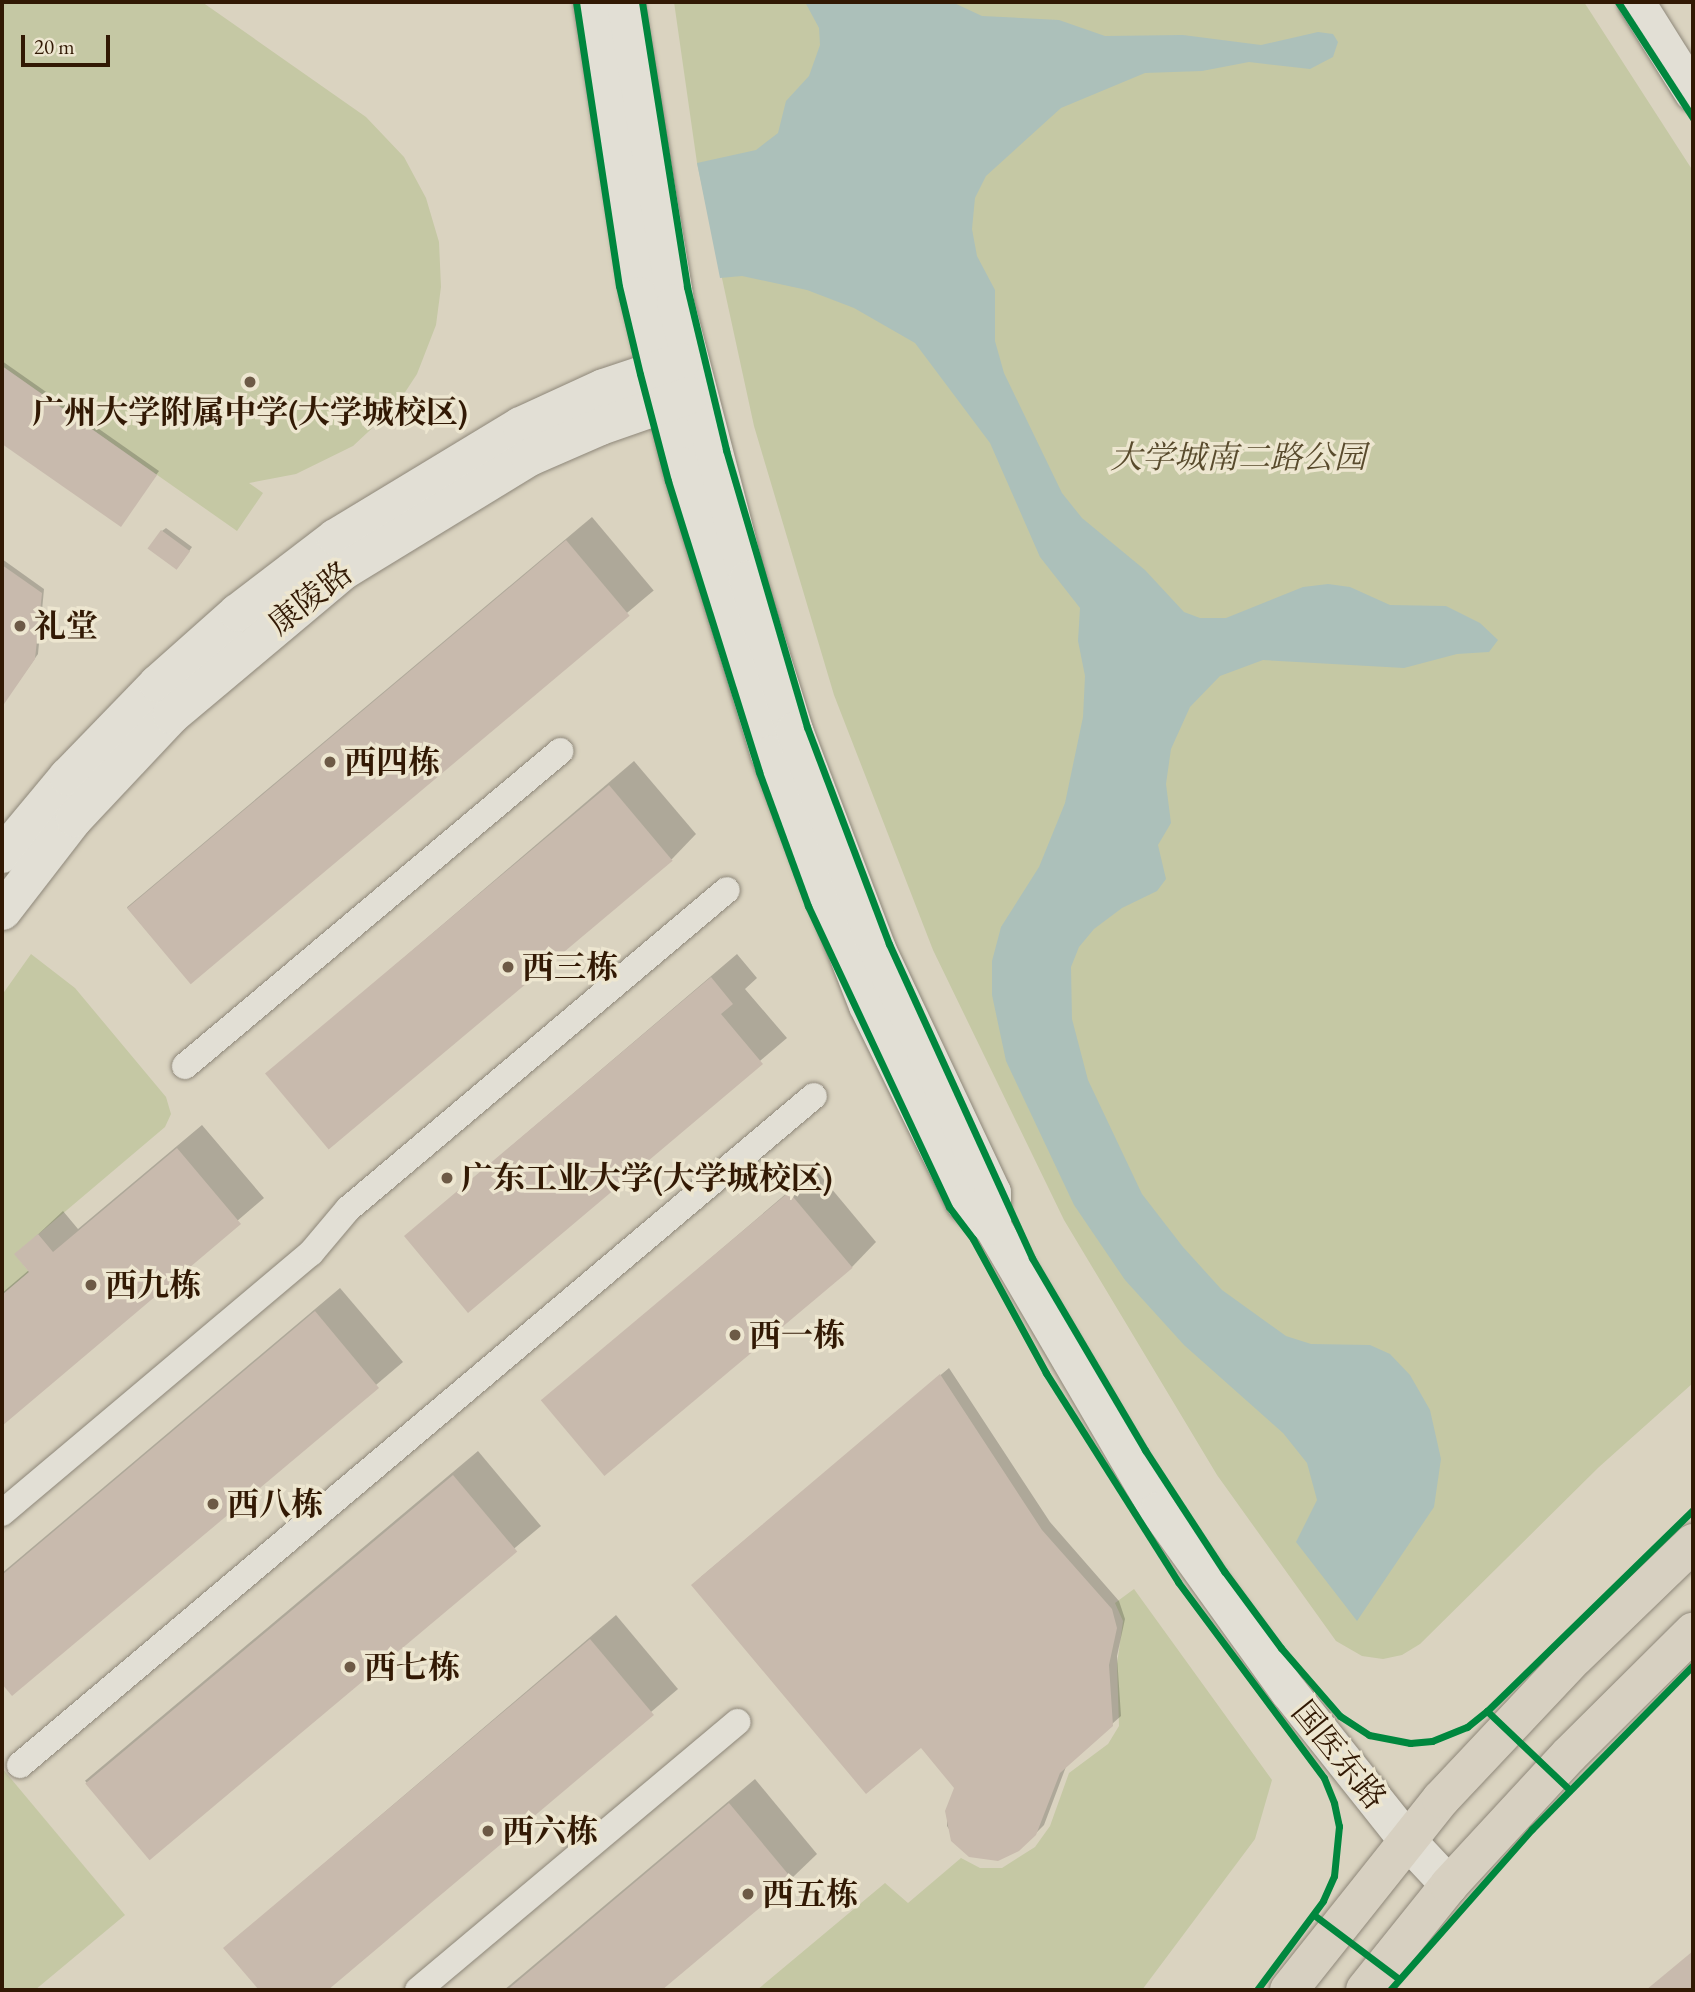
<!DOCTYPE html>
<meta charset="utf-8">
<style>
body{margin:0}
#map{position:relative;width:1695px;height:1992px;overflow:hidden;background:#dad3c0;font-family:"EB Garamond","Noto Serif SC",serif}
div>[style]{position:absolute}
.green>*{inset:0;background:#c5c8a4}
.water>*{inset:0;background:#acc0ba}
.shadow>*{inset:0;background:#0003;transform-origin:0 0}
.building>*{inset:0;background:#c8baad;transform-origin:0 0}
.roads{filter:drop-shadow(0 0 2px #8e8779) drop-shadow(0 0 2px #8e8779)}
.street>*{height:26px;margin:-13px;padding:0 13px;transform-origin:13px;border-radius:13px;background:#e2dfd5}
.secondary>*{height:37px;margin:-18.5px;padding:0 18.5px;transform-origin:18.5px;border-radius:18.5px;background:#e2dfd5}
.primary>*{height:38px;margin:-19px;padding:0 19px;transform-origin:19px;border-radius:19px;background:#d7d0c1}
.cycleway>*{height:7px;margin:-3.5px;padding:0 3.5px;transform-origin:3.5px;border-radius:3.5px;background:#00873e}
.dots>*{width:19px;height:19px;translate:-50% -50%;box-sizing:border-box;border:4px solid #ede6d0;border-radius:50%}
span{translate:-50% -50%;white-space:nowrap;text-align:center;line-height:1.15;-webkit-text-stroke:7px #ede6d0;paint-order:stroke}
.poi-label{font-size:32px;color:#321904;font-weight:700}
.left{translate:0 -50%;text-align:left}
.park-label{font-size:32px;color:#594b2d;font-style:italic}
.street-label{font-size:32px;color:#321904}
.frame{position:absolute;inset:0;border:4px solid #321904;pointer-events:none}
.scale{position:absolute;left:21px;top:35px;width:89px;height:32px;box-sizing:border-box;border:4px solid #321904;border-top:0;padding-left:9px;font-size:21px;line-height:24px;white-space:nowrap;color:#321904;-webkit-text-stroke:5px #ede6d0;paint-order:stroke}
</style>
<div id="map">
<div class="green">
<i style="clip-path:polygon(2px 2px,202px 2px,366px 117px,404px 157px,426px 198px,439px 242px,441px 287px,436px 325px,417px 374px,396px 406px,353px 446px,296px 474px,249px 483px,263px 493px,237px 531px,2px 366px)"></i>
<i style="clip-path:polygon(674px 2px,1584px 2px,1693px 171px,1693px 1383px,1599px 1467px,1420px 1644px,1402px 1655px,1383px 1659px,1362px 1656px,1336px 1641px,1217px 1475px,1064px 1220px,933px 950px,834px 695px,754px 426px,697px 163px)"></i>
<i style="clip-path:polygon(31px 954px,75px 988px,166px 1097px,171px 1114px,165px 1127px,15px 1254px,29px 1272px,2px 1295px,2px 995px)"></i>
<i style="clip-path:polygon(1134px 1589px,1272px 1780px,1255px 1839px,1142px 1990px,757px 1990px,885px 1883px,908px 1903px,961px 1858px,980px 1868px,1002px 1868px,1035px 1847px,1050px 1826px,1069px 1773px,1108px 1744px,1119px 1726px,1117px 1664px,1123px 1621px,1115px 1603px)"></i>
<i style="clip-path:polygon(2px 1768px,125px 1915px,35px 1990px,2px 1990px)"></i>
</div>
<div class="water">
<i style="clip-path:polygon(805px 2px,952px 2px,982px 16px,1059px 20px,1105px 36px,1183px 35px,1261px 45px,1318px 32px,1333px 34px,1338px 42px,1333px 57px,1310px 69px,1249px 62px,1202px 71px,1145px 73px,1061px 108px,986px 176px,975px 198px,972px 229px,977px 256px,995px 290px,995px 341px,1004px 373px,1062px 493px,1082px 518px,1145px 570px,1184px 612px,1200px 618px,1226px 618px,1303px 587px,1328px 584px,1350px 587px,1390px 605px,1446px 606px,1480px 623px,1498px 640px,1489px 652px,1457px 654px,1404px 668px,1263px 660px,1220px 676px,1190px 707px,1171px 749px,1166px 784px,1171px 823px,1158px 845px,1166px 879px,1157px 891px,1122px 908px,1094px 929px,1079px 947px,1071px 967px,1072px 1019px,1088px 1080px,1142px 1194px,1183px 1247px,1222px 1290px,1286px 1336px,1311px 1344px,1370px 1345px,1390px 1354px,1410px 1375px,1430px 1410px,1441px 1459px,1434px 1507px,1357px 1621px,1296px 1542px,1317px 1500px,1307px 1463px,1283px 1433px,1184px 1345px,1125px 1280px,1074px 1205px,1006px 1061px,992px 995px,992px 961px,1001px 927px,1039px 867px,1065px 803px,1083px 717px,1085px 676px,1078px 641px,1080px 608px,1040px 557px,990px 443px,915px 343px,854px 308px,807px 290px,742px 276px,720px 278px,697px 163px,756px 150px,778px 133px,786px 101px,809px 76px,820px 45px,819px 28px)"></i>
</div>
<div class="shadow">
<i style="clip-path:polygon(2px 361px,159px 471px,121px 525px,2px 442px)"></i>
<i style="left:592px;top:517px;width:96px;height:607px;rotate:50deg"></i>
<i style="clip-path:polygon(166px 528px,192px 547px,181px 563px,162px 531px)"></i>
<i style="clip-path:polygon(2px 559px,44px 589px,38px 654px,2px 705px)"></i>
<i style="clip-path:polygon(634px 761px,696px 834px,672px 859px,268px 1074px)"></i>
<i style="clip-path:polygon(737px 954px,757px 978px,745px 989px,787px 1038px,468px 1310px,406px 1236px)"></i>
<i style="clip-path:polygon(202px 1125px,264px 1198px,2px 1423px,2px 1293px,29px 1270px,17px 1254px,63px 1211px,78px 1229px)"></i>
<i style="clip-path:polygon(815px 1169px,876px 1242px,852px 1267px,544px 1401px)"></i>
<i style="clip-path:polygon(340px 1288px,403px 1362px,13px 1694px,2px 1681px,2px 1573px)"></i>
<i style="clip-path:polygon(949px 1368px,1050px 1522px,1119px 1601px,1125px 1619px,1117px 1656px,1121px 1716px,1067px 1764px,1044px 1825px,1035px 1834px,964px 1852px,947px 1826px,947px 1811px,956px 1787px,921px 1746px,701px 1577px)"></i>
<i style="left:478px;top:1451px;width:98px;height:513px;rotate:50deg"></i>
<i style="clip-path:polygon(616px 1615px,678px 1689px,325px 1990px,261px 1990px,225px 1948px)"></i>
<i style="clip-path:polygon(755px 1779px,817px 1854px,792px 1878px,659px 1990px,504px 1990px)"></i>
</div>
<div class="building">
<i style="clip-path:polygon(2px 366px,157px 475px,121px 527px,2px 444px)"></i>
<i style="left:161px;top:530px;width:36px;height:23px;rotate:36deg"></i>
<i style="left:566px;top:540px;width:99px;height:573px;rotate:50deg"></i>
<i style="clip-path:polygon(2px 565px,42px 593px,35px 659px,2px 707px)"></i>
<i style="left:609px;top:785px;width:99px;height:449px;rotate:50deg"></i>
<i style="clip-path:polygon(711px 977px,733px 1004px,721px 1014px,763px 1064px,468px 1313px,404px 1236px)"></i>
<i style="clip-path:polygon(177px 1148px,241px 1224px,2px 1426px,2px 1295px,29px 1272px,14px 1254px,38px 1234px,53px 1252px)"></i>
<i style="left:789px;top:1192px;width:99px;height:324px;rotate:50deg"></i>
<i style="clip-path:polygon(315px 1311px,379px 1388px,12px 1696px,2px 1684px,2px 1575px)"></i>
<i style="clip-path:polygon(940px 1374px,1042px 1530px,1112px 1609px,1117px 1628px,1109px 1665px,1113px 1726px,1060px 1773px,1036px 1835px,1019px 1851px,998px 1861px,969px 1857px,951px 1841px,945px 1811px,954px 1788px,921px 1748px,866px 1794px,691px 1585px)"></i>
<i style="left:453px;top:1475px;width:100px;height:480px;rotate:50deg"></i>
<i style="clip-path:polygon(590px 1639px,654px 1715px,328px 1990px,259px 1990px,223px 1948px)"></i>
<i style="clip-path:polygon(729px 1803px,793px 1880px,662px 1990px,507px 1990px)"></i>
<i style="clip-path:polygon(1693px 1951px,1693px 1990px,1646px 1990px)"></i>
</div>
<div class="roads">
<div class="street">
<i style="left:185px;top:1066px;width:490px;rotate:-40deg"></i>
<i style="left:2px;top:1513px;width:404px;rotate:-40.1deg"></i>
<i style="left:311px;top:1253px;width:57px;rotate:-49.9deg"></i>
<i style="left:348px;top:1209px;width:495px;rotate:-40.1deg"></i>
<i style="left:20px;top:1765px;width:1038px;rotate:-40.12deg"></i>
<i style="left:418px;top:1990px;width:417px;rotate:-40deg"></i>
</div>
<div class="secondary">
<i style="left:592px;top:2px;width:297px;rotate:80.9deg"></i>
<i style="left:639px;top:295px;width:175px;rotate:76.4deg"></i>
<i style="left:680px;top:465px;width:302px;rotate:72.9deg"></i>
<i style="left:769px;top:754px;width:269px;rotate:68.7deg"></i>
<i style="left:867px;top:1005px;width:220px;rotate:63.8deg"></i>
<i style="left:964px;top:1202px;width:37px;rotate:41deg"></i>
<i style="left:992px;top:1226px;width:329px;rotate:59.7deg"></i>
<i style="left:1158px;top:1510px;width:224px;rotate:54.3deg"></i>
<i style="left:1289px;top:1692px;width:188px;rotate:51.5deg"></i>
<i style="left:1406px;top:1839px;width:63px;rotate:46.9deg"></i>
<i style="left:625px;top:2px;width:304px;rotate:80.5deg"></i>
<i style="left:675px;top:302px;width:286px;rotate:75.4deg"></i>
<i style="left:747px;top:579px;width:158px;rotate:72.7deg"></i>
<i style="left:794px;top:730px;width:234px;rotate:69.2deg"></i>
<i style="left:877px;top:949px;width:269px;rotate:64.7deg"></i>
<i style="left:992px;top:1192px;width:34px;rotate:90deg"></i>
<i style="left:1636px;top:2px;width:107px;rotate:57.9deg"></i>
<i style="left:2px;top:854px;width:102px;rotate:-50.2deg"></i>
<i style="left:67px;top:776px;width:129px;rotate:-45.9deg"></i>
<i style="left:157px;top:683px;width:107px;rotate:-41.6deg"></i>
<i style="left:237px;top:612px;width:123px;rotate:-37.4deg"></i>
<i style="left:335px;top:537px;width:216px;rotate:-31.2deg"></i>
<i style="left:520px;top:425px;width:91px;rotate:-24.6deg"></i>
<i style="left:603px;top:387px;width:82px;rotate:-18.4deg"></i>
<i style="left:2px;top:911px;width:118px;rotate:-52.3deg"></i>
<i style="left:74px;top:818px;width:141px;rotate:-46.7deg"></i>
<i style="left:171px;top:715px;width:226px;rotate:-40deg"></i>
<i style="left:344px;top:570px;width:217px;rotate:-31.4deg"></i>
<i style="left:529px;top:457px;width:77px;rotate:-23.6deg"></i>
<i style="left:600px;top:426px;width:94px;rotate:-19.2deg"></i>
</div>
<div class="primary">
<i style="left:1289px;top:1990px;width:244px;rotate:-51.5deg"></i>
<i style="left:1441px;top:1799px;width:195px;rotate:-46.7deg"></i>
<i style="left:1575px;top:1657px;width:164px;rotate:-44deg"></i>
<i style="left:1365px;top:1990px;width:134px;rotate:-51.3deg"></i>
<i style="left:1449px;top:1885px;width:177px;rotate:-47.3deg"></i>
<i style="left:1569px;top:1755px;width:175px;rotate:-44.8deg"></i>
</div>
</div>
<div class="cycleway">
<i style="left:576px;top:2px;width:287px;rotate:81.4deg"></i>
<i style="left:619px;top:286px;width:90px;rotate:76.6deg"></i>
<i style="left:640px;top:374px;width:111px;rotate:75.3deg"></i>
<i style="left:668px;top:481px;width:305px;rotate:72.6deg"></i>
<i style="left:759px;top:772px;width:143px;rotate:69.9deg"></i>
<i style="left:808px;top:906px;width:332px;rotate:64.9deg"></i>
<i style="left:949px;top:1207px;width:40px;rotate:53deg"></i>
<i style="left:973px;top:1239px;width:153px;rotate:61.4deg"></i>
<i style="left:1046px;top:1373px;width:247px;rotate:57.7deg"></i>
<i style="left:1178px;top:1582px;width:244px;rotate:53.3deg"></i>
<i style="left:1324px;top:1778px;width:27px;rotate:68deg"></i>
<i style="left:1334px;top:1803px;width:24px;rotate:78deg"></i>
<i style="left:1339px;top:1826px;width:50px;rotate:95.7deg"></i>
<i style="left:1334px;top:1876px;width:27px;rotate:114deg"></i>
<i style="left:1323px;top:1901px;width:111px;rotate:126.6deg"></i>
<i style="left:642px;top:2px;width:289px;rotate:81deg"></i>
<i style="left:687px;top:287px;width:168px;rotate:76.5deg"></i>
<i style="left:726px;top:450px;width:289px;rotate:73.7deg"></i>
<i style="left:807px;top:727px;width:232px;rotate:69.3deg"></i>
<i style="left:889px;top:944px;width:345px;rotate:65.5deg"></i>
<i style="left:1032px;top:1258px;width:223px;rotate:59.5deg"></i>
<i style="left:1145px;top:1450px;width:145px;rotate:56.9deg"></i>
<i style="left:1224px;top:1571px;width:96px;rotate:53.5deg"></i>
<i style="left:1281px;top:1648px;width:90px;rotate:49.1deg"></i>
<i style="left:1340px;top:1716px;width:35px;rotate:33deg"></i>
<i style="left:1369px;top:1735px;width:42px;rotate:11deg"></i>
<i style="left:1410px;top:1743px;width:22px;rotate:-5deg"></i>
<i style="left:1432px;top:1741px;width:38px;rotate:-22deg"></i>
<i style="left:1467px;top:1727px;width:26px;rotate:-39deg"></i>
<i style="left:1487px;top:1711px;width:288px;rotate:-44.3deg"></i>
<i style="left:1618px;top:2px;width:138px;rotate:57.1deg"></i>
<i style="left:1487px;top:1711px;width:113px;rotate:43.6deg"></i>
<i style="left:1314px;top:1915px;width:106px;rotate:37deg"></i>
<i style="left:1390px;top:1990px;width:215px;rotate:-48.6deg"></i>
<i style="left:1532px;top:1829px;width:230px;rotate:-45.5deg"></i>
</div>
<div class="dots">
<i style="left:250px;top:382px;background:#6d5a46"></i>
<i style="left:20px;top:626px;background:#6d5a46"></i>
<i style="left:330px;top:762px;background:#6d5a46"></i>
<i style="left:508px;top:967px;background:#6d5a46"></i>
<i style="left:447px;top:1178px;background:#6d5a46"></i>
<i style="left:91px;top:1285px;background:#6d5a46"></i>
<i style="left:735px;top:1335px;background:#6d5a46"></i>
<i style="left:213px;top:1504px;background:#6d5a46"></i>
<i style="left:350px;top:1667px;background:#6d5a46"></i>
<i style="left:488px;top:1831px;background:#6d5a46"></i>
<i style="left:748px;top:1894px;background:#6d5a46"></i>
</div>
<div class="poi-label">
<span style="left:250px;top:412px">广州大学附属中学(大学城校区)</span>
<span class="left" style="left:34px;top:626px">礼堂</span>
<span class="left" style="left:344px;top:762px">西四栋</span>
<span class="left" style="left:522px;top:967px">西三栋</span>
<span class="left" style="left:461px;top:1178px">广东工业大学(大学城校区)</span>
<span class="left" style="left:105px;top:1285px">西九栋</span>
<span class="left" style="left:749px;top:1335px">西一栋</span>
<span class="left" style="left:227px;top:1504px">西八栋</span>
<span class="left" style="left:364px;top:1667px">西七栋</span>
<span class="left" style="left:502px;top:1831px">西六栋</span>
<span class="left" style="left:762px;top:1894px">西五栋</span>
</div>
<div class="park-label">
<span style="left:1238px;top:457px">大学城南二路公园</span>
</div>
<div class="street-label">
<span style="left:310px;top:598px;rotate:-38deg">康陵路</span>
<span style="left:1339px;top:1755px;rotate:51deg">国医东路</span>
</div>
<div class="frame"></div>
<div class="scale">20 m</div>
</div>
